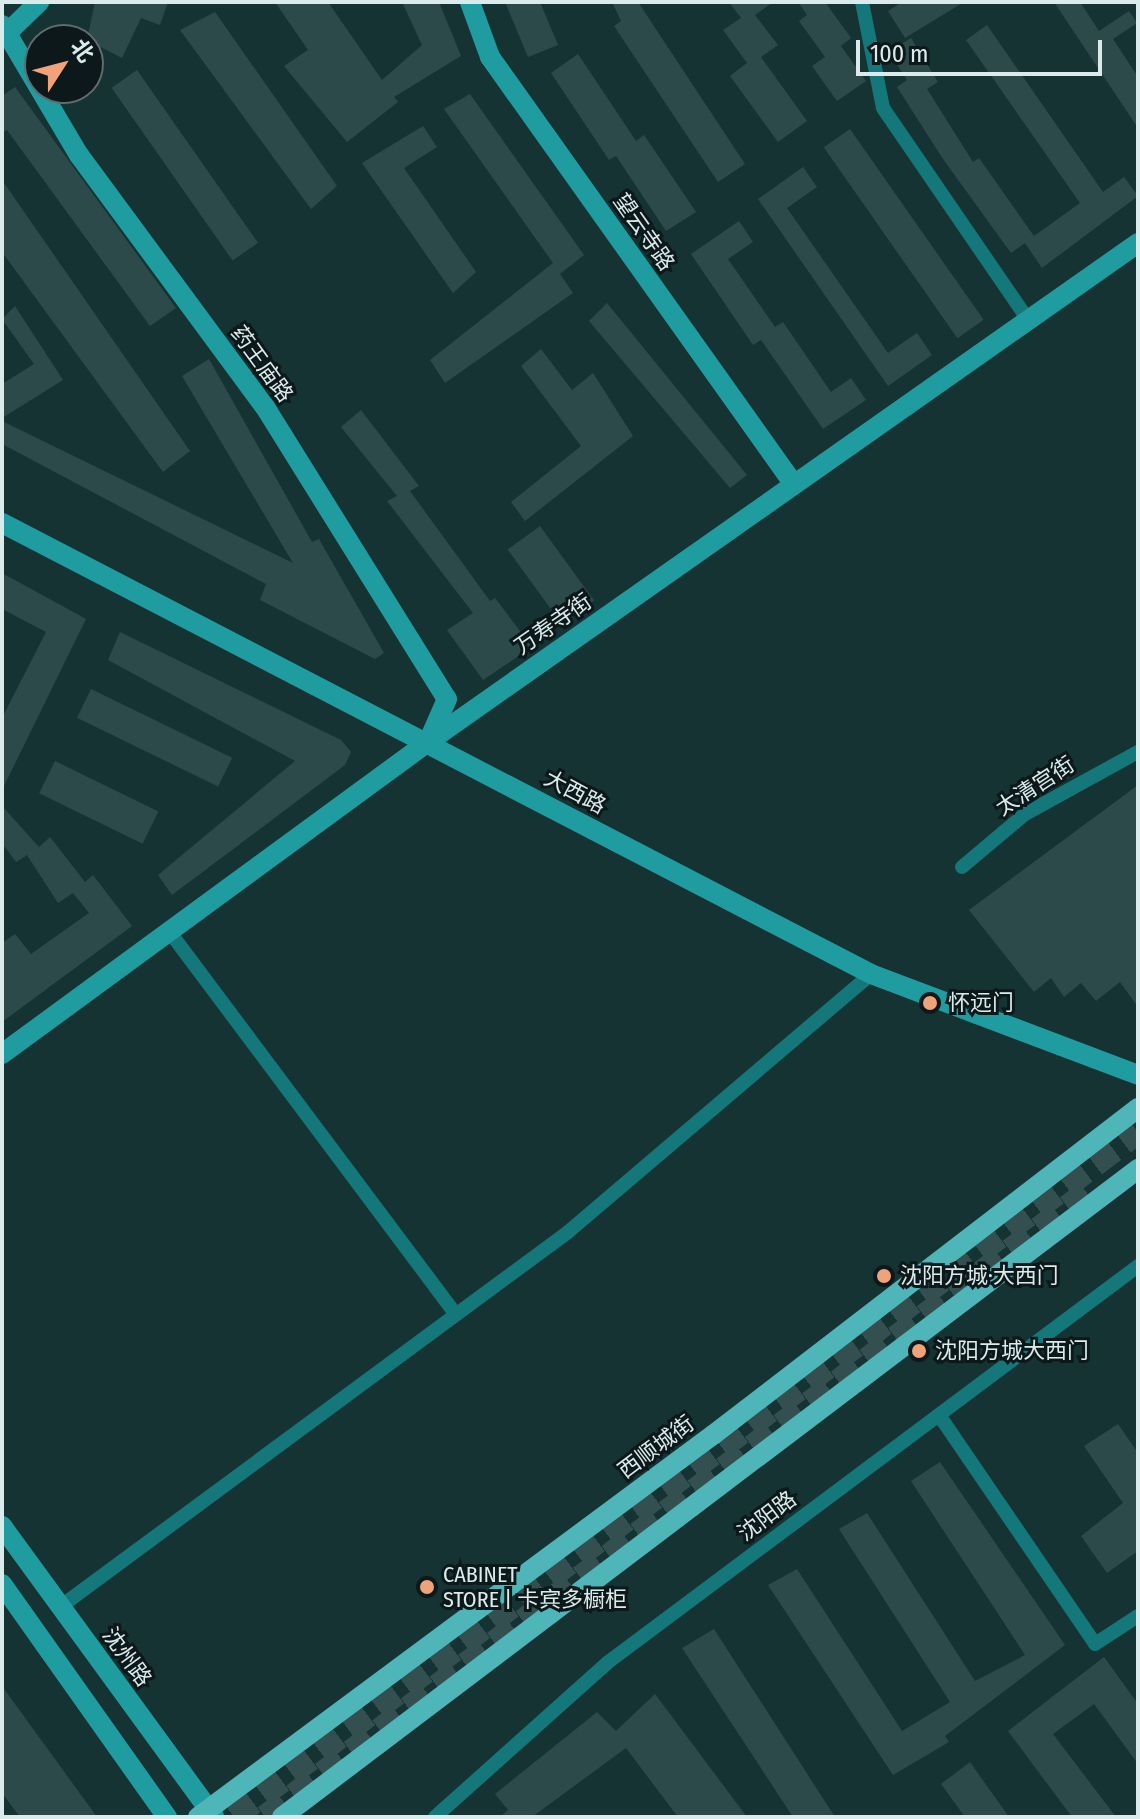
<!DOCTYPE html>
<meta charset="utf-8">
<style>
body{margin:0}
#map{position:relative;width:1140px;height:1819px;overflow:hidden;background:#163334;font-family:"Fira Sans Condensed","Noto Sans SC",sans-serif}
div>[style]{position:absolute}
.building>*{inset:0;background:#2d4a4b;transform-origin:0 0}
.highway-tunnel>*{height:24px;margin-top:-12px;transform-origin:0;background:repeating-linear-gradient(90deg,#344f4f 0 24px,transparent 0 36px)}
.street>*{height:14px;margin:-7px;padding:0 7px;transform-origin:7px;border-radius:7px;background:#14777a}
.secondary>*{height:20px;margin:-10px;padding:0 10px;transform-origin:10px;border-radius:10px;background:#1f9ca0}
.primary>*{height:20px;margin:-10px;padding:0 10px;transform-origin:10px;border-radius:10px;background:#4eb5b9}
.dots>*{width:22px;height:22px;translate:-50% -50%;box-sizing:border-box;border:4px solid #0c1819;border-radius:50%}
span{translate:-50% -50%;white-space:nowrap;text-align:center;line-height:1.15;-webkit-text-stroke:6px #0c1819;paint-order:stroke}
.street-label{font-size:22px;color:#dbebeb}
.poi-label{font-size:22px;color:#dbebeb}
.left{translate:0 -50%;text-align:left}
.frame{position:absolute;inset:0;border:4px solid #dbebeb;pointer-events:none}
.north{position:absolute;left:24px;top:24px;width:80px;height:80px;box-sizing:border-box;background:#0c1819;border:2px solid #5f6c6d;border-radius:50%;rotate:54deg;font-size:22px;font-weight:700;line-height:32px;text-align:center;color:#dbebeb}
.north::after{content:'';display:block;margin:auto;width:28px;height:36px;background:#f0a378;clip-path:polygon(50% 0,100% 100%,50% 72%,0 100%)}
.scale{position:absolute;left:856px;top:40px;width:246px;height:36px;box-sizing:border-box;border:4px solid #dbebeb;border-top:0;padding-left:10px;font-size:24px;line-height:28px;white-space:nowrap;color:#dbebeb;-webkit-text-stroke:6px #0c1819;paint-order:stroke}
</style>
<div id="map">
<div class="building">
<i style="clip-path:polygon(95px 2px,168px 2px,160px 25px,141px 18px,122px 58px,87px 40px)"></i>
<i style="clip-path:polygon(275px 2px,328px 2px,382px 80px,422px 45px,402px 2px,439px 2px,461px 56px,394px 97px,398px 102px,347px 142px,284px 66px,308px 50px)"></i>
<i style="clip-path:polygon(505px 2px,540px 2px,558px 45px,528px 57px)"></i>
<i style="clip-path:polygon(612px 2px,638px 2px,745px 164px,718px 182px,614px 26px,621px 21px)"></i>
<i style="clip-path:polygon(729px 2px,773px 2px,755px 15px,778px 45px,761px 57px,807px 121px,778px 142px,730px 76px,747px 63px,723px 30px,741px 18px)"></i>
<i style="clip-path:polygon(798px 2px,825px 2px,851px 38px,841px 46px,866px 81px,837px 101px,812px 66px,825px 57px,799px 21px,807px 15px)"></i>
<i style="clip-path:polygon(902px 2px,964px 2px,905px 38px,888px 11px)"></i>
<i style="clip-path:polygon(1054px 2px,1080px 2px,1099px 31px,1129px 11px,1137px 23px,1113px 39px,1138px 77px,1138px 128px)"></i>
<i style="clip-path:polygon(215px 12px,337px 186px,311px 209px,180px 30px)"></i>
<i style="clip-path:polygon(987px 25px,1103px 192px,1124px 177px,1138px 196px,1042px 268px,1025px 243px,1011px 253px,943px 159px,897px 87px,907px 80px,889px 52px,911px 38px,938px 82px,927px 89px,973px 162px,979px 158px,1034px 236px,1080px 203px,966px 40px)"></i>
<i style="clip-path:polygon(578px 54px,636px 141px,644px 135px,696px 212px,666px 231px,616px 156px,609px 160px,551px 73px)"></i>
<i style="left:137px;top:70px;width:211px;height:31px;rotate:55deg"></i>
<i style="clip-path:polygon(15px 87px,176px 308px,150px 326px,7px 130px,2px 133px,2px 96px)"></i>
<i style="clip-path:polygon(470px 94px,584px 255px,560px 274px,573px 293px,445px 383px,430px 360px,553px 263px,444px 109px)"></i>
<i style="clip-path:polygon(423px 126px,437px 147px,404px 168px,476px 272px,453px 293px,362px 163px)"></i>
<i style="left:850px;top:129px;width:233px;height:32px;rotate:55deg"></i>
<i style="clip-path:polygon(803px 167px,817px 187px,787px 208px,888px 353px,917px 333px,932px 355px,888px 386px,758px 199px)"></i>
<i style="clip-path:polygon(2px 180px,190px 451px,163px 472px,2px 252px)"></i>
<i style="clip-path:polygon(739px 221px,753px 242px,728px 259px,775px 327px,783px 322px,831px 392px,851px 378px,866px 400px,823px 429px,761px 340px,753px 345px,691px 254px)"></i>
<i style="clip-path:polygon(607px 303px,747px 475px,730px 488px,589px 321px)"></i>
<i style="clip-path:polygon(15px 306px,63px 380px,2px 418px,2px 384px,34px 364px,2px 319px)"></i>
<i style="clip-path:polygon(541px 349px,572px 390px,593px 373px,633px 436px,525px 521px,511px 502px,581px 446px,521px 366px)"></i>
<i style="clip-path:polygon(209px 359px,312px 542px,319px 539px,384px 653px,375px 659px,260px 600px,266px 584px,2px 444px,2px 421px,293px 563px,182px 376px)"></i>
<i style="clip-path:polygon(361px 410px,419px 486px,410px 491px,490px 601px,495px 598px,532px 647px,483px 680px,447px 630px,473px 613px,387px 501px,397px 496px,341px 427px)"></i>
<i style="left:540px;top:526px;width:92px;height:40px;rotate:54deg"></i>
<i style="clip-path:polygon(2px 573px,86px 619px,2px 790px,2px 718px,46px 632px,2px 609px)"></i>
<i style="clip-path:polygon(120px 632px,341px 740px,351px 752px,345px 765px,172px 895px,158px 875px,295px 761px,108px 660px)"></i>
<i style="left:91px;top:689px;width:157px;height:32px;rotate:26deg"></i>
<i style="left:55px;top:761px;width:115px;height:36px;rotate:26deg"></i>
<i style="clip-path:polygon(1138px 785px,1138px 1007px,1120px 982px,1096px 1001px,1081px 983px,1064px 997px,1051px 978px,1034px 992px,969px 910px)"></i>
<i style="clip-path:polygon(2px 806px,39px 847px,50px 837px,85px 882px,93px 875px,132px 926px,2px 1022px,2px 943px,15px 934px,31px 954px,89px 913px,73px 893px,58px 903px,27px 855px,16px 862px,2px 843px)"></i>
<i style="clip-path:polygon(1118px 1424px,1138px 1453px,1138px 1551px,1107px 1573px,1081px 1536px,1123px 1503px,1084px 1446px)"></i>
<i style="clip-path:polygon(940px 1462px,1065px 1645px,945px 1736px,949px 1742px,893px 1775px,768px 1585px,797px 1569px,902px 1731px,950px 1702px,839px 1529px,867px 1513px,975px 1681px,1025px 1655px,911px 1481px)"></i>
<i style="clip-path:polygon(714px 1629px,835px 1817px,793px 1817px,682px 1648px)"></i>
<i style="clip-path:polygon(1104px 1657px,1138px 1704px,1138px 1764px,1094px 1704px,1053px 1734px,1116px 1817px,1072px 1817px,1008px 1731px)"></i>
<i style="clip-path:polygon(2px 1686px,97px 1817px,20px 1817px,2px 1793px)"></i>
<i style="clip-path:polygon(655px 1694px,747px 1817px,678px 1817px,626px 1748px,532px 1817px,500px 1817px,508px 1810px,495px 1794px,597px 1712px,616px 1731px)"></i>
<i style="clip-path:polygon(970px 1762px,1009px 1817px,965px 1817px,941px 1784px)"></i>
</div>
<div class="highway-tunnel">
<i style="left:234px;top:1817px;width:1134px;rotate:-37.15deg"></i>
<i style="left:265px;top:1817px;width:1038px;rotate:-37.25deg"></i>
</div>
<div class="street">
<i style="left:862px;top:2px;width:108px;rotate:78.8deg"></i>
<i style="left:883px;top:108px;width:257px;rotate:55.6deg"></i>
<i style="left:962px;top:867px;width:82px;rotate:-40.1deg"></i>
<i style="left:1025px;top:814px;width:129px;rotate:-28.8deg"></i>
<i style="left:169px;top:931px;width:479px;rotate:53.2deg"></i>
<i style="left:939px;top:1415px;width:277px;rotate:55.7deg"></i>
<i style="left:1095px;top:1644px;width:51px;rotate:-33.1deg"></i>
<i style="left:60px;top:1607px;width:631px;rotate:-36.43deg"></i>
<i style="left:568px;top:1232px;width:398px;rotate:-40.4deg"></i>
<i style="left:435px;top:1817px;width:231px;rotate:-41.8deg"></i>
<i style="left:607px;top:1663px;width:663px;rotate:-36.78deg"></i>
</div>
<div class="secondary">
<i style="left:470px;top:2px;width:59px;rotate:70deg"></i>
<i style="left:490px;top:57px;width:523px;rotate:54.58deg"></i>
<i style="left:2px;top:25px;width:151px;rotate:59.4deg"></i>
<i style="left:79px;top:155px;width:313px;rotate:53.6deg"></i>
<i style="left:265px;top:407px;width:344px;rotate:58.1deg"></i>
<i style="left:447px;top:699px;width:47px;rotate:113.8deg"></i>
<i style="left:2px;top:38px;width:52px;rotate:-44.2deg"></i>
<i style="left:2px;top:523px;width:979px;rotate:27.43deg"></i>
<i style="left:871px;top:974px;width:285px;rotate:20.7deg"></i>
<i style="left:2px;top:1054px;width:528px;rotate:-36.22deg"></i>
<i style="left:428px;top:742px;width:868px;rotate:-35.1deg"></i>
<i style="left:2px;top:1526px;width:360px;rotate:53.9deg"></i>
<i style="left:2px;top:1584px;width:286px;rotate:54.7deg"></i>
</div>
<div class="primary">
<i style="left:198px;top:1817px;width:641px;rotate:-36.57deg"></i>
<i style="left:713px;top:1435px;width:536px;rotate:-37.58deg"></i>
<i style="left:282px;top:1817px;width:1074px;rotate:-37.13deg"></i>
</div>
<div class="dots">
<i style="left:930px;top:1003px;background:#f0a378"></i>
<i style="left:884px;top:1276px;background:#f0a378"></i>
<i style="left:919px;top:1351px;background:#f0a378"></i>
<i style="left:427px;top:1587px;background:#f0a378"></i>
</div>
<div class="street-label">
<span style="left:644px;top:232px;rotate:55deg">望云寺路</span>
<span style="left:262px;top:364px;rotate:54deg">药王庙路</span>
<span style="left:553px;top:624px;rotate:-35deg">万寿寺街</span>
<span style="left:1035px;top:786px;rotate:-33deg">太清宫街</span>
<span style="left:575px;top:792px;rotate:28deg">大西路</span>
<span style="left:656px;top:1447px;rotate:-37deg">西顺城街</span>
<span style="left:767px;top:1516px;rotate:-37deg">沈阳路</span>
<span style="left:127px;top:1657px;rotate:54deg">沈州路</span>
</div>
<div class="poi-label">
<span class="left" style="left:948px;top:1003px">怀远门</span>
<span class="left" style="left:900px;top:1276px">沈阳方城·大西门</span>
<span class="left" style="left:935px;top:1351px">沈阳方城大西门</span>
<span class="left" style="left:443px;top:1587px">CABINET<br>STORE | 卡宾多橱柜</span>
</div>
<div class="frame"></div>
<div class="north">北</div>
<div class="scale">100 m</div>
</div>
